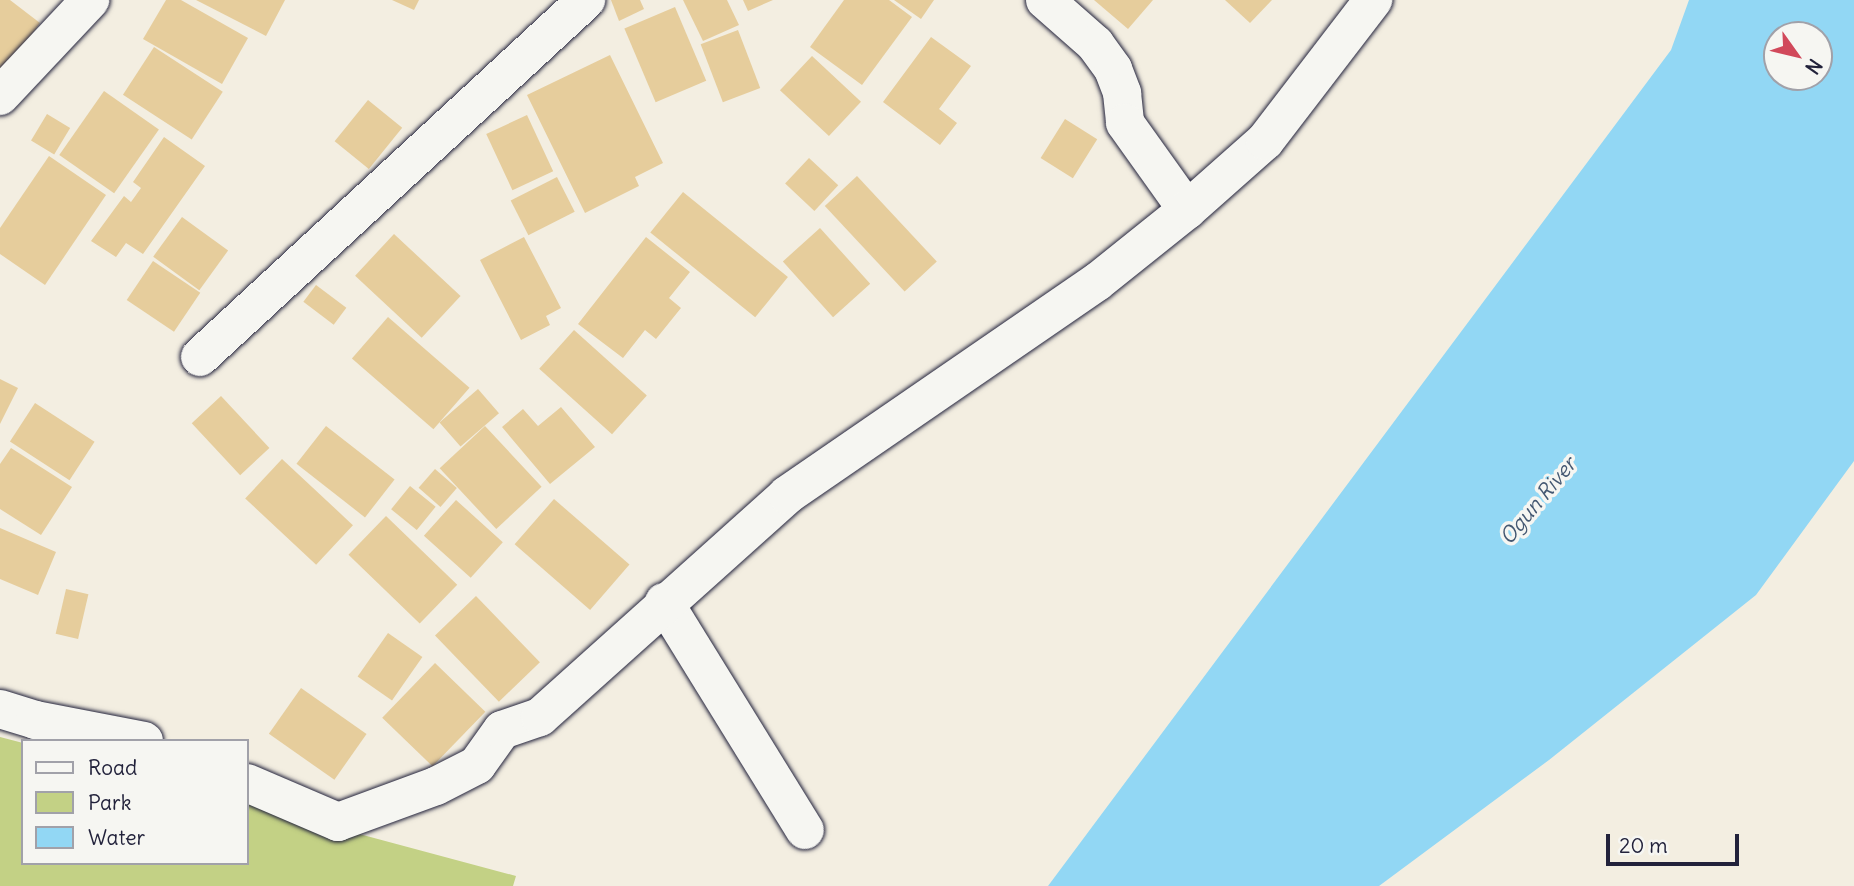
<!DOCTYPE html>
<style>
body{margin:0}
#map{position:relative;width:1854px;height:886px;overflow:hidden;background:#f3eee1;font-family:Delius,sans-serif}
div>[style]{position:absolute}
.green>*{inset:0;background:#c3d185}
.water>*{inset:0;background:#92d7f4}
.building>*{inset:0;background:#e6cd9c;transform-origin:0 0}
.roads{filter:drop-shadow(0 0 2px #22223b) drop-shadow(0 0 2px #22223b)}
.minor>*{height:38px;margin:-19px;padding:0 19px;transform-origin:19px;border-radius:19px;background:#f6f6f2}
span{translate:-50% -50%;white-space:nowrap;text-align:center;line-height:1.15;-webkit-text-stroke:7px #f6f6f2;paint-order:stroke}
.water-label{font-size:21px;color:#445872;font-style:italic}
.legend{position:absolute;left:21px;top:739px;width:228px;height:126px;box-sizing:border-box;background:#f6f6f2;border:2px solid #a1a1a9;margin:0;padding:9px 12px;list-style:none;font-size:21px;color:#22223b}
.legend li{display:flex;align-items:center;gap:14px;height:35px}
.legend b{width:35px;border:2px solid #a1a1a9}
.north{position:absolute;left:1763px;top:21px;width:70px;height:70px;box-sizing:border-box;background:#f6f6f2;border:2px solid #a1a1a9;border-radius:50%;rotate:124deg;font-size:19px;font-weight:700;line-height:28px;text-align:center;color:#22223b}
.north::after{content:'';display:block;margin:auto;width:24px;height:32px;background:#d1495b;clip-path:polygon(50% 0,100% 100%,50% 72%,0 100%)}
.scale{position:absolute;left:1606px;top:834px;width:133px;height:32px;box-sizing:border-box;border:4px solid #22223b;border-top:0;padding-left:9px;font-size:21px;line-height:24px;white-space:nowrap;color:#22223b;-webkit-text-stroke:5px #f6f6f2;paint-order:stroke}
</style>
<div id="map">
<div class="green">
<i style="clip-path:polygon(0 737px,23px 743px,23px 863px,247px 863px,247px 804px,516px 876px,513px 886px,0 886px)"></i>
</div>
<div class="water">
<i style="clip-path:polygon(evenodd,1689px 0,1854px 0,1854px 461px,1756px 595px,1549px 760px,1379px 886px,1048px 886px,1671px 50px,1689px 0,1777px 35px,1819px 35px,1819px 77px,1777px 77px,1777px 35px)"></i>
</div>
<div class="building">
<i style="clip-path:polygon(0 0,10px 0,40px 23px,3px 74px,0 72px)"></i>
<i style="clip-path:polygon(166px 0,181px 0,248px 38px,222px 84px,143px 39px)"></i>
<i style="clip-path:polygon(196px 0,285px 0,266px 36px)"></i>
<i style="clip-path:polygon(392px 0,419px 0,414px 10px)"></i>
<i style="clip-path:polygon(611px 0,640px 0,644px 9px,619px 21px)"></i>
<i style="clip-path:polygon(683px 0,727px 0,739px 25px,703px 41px)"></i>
<i style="clip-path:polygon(743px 0,773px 0,748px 11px)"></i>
<i style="clip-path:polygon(844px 0,889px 0,912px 17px,862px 85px,810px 47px)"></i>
<i style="clip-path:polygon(894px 0,934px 0,921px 19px)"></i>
<i style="clip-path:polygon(1094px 0,1153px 0,1128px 29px)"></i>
<i style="clip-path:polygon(1225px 0,1272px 0,1250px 23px)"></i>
<i style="left:675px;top:7px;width:80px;height:55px;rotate:67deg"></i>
<i style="left:738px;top:30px;width:62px;height:40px;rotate:69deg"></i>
<i style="clip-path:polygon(931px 37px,971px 66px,939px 109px,957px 123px,940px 145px,883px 102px)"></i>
<i style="left:154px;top:47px;width:82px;height:57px;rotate:33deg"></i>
<i style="clip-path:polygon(610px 55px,663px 163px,635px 177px,639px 186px,585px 213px,527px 95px)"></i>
<i style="left:812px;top:56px;width:67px;height:47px;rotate:43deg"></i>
<i style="left:104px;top:91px;width:67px;height:78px;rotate:35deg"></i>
<i style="left:368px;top:100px;width:44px;height:53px;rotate:39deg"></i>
<i style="left:47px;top:114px;width:27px;height:31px;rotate:31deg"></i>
<i style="left:527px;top:115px;width:62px;height:45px;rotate:65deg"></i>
<i style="left:1065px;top:119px;width:38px;height:46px;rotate:32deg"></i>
<i style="clip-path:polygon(164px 137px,205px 166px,143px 254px,126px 243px,116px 257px,91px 241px,124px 196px,131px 202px,141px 188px,133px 182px)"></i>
<i style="clip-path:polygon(49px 156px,106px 195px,45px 285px,0 254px,0 228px)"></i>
<i style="left:809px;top:158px;width:40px;height:35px;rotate:43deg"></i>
<i style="left:857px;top:176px;width:117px;height:44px;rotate:47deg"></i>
<i style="left:557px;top:177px;width:39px;height:52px;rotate:63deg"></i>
<i style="left:683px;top:192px;width:135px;height:52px;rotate:39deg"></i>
<i style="left:182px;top:217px;width:57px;height:49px;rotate:36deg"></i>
<i style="left:820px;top:228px;width:75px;height:50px;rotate:48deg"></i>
<i style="left:394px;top:234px;width:91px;height:57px;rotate:43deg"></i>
<i style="clip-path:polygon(524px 237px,561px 308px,546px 316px,550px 325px,521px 340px,480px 260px)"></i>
<i style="clip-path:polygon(646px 237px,690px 272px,669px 298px,681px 308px,656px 339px,645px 330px,623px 358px,578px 324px)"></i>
<i style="left:153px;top:261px;width:57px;height:47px;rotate:34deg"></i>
<i style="left:316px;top:285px;width:38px;height:21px;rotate:37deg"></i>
<i style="left:388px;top:317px;width:108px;height:55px;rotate:41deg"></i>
<i style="left:574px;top:330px;width:98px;height:52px;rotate:42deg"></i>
<i style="clip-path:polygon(0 379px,18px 388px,0 424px)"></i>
<i style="left:478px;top:389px;width:32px;height:51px;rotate:49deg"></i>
<i style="left:221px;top:396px;width:71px;height:40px;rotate:47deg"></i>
<i style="left:35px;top:403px;width:71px;height:46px;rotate:33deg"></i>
<i style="clip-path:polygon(561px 407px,595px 447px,550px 484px,502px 427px,523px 409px,538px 426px)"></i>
<i style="left:326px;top:426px;width:87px;height:48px;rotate:38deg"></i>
<i style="left:485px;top:426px;width:83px;height:62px;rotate:47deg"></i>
<i style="clip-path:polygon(11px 448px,72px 487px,41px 535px,0 509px,0 464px)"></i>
<i style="left:282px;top:459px;width:97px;height:54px;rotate:43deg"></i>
<i style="left:435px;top:469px;width:29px;height:25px;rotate:41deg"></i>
<i style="left:410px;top:486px;width:33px;height:30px;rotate:39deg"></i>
<i style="left:554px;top:499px;width:100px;height:60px;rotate:41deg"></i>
<i style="left:456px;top:500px;width:63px;height:48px;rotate:42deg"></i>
<i style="left:386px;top:516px;width:99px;height:54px;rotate:44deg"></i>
<i style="clip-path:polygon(0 528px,56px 552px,38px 595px,0 579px)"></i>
<i style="left:66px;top:589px;width:23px;height:46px;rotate:13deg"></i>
<i style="left:476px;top:596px;width:92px;height:57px;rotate:46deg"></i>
<i style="left:388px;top:633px;width:42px;height:53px;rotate:35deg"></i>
<i style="left:435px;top:663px;width:70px;height:76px;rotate:44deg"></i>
<i style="left:301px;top:688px;width:80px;height:56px;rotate:35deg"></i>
</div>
<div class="roads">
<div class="minor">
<i style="left:1045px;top:0;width:67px;rotate:41.3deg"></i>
<i style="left:1095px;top:44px;width:31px;rotate:54deg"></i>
<i style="left:1113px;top:69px;width:26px;rotate:69deg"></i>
<i style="left:1122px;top:93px;width:30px;rotate:84deg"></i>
<i style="left:1125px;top:123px;width:107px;rotate:54.5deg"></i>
<i style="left:0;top:96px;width:132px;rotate:-46.8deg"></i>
<i style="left:200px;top:357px;width:526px;rotate:-42.76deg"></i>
<i style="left:664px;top:602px;width:268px;rotate:58.3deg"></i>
<i style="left:0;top:709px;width:37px;rotate:17deg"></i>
<i style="left:35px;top:720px;width:111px;rotate:10.9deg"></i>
<i style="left:247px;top:783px;width:99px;rotate:23.2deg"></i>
<i style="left:338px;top:822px;width:104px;rotate:-20.2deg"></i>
<i style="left:436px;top:786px;width:46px;rotate:-27.1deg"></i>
<i style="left:477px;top:765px;width:43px;rotate:-54.5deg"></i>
<i style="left:502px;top:730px;width:40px;rotate:-18.9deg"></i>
<i style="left:540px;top:717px;width:332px;rotate:-41.9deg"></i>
<i style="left:787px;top:495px;width:376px;rotate:-34.5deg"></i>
<i style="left:1097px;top:282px;width:115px;rotate:-38.7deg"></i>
<i style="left:1187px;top:210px;width:104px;rotate:-41.5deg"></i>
<i style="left:1265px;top:141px;width:178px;rotate:-52.5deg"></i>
</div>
</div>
<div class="water-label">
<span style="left:1538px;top:501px;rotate:-50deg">Ogun River</span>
</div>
<ul class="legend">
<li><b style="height:9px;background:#f6f6f2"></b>Road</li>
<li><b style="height:19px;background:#c3d185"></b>Park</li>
<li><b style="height:19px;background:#92d7f4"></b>Water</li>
</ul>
<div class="north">N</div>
<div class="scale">20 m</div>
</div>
